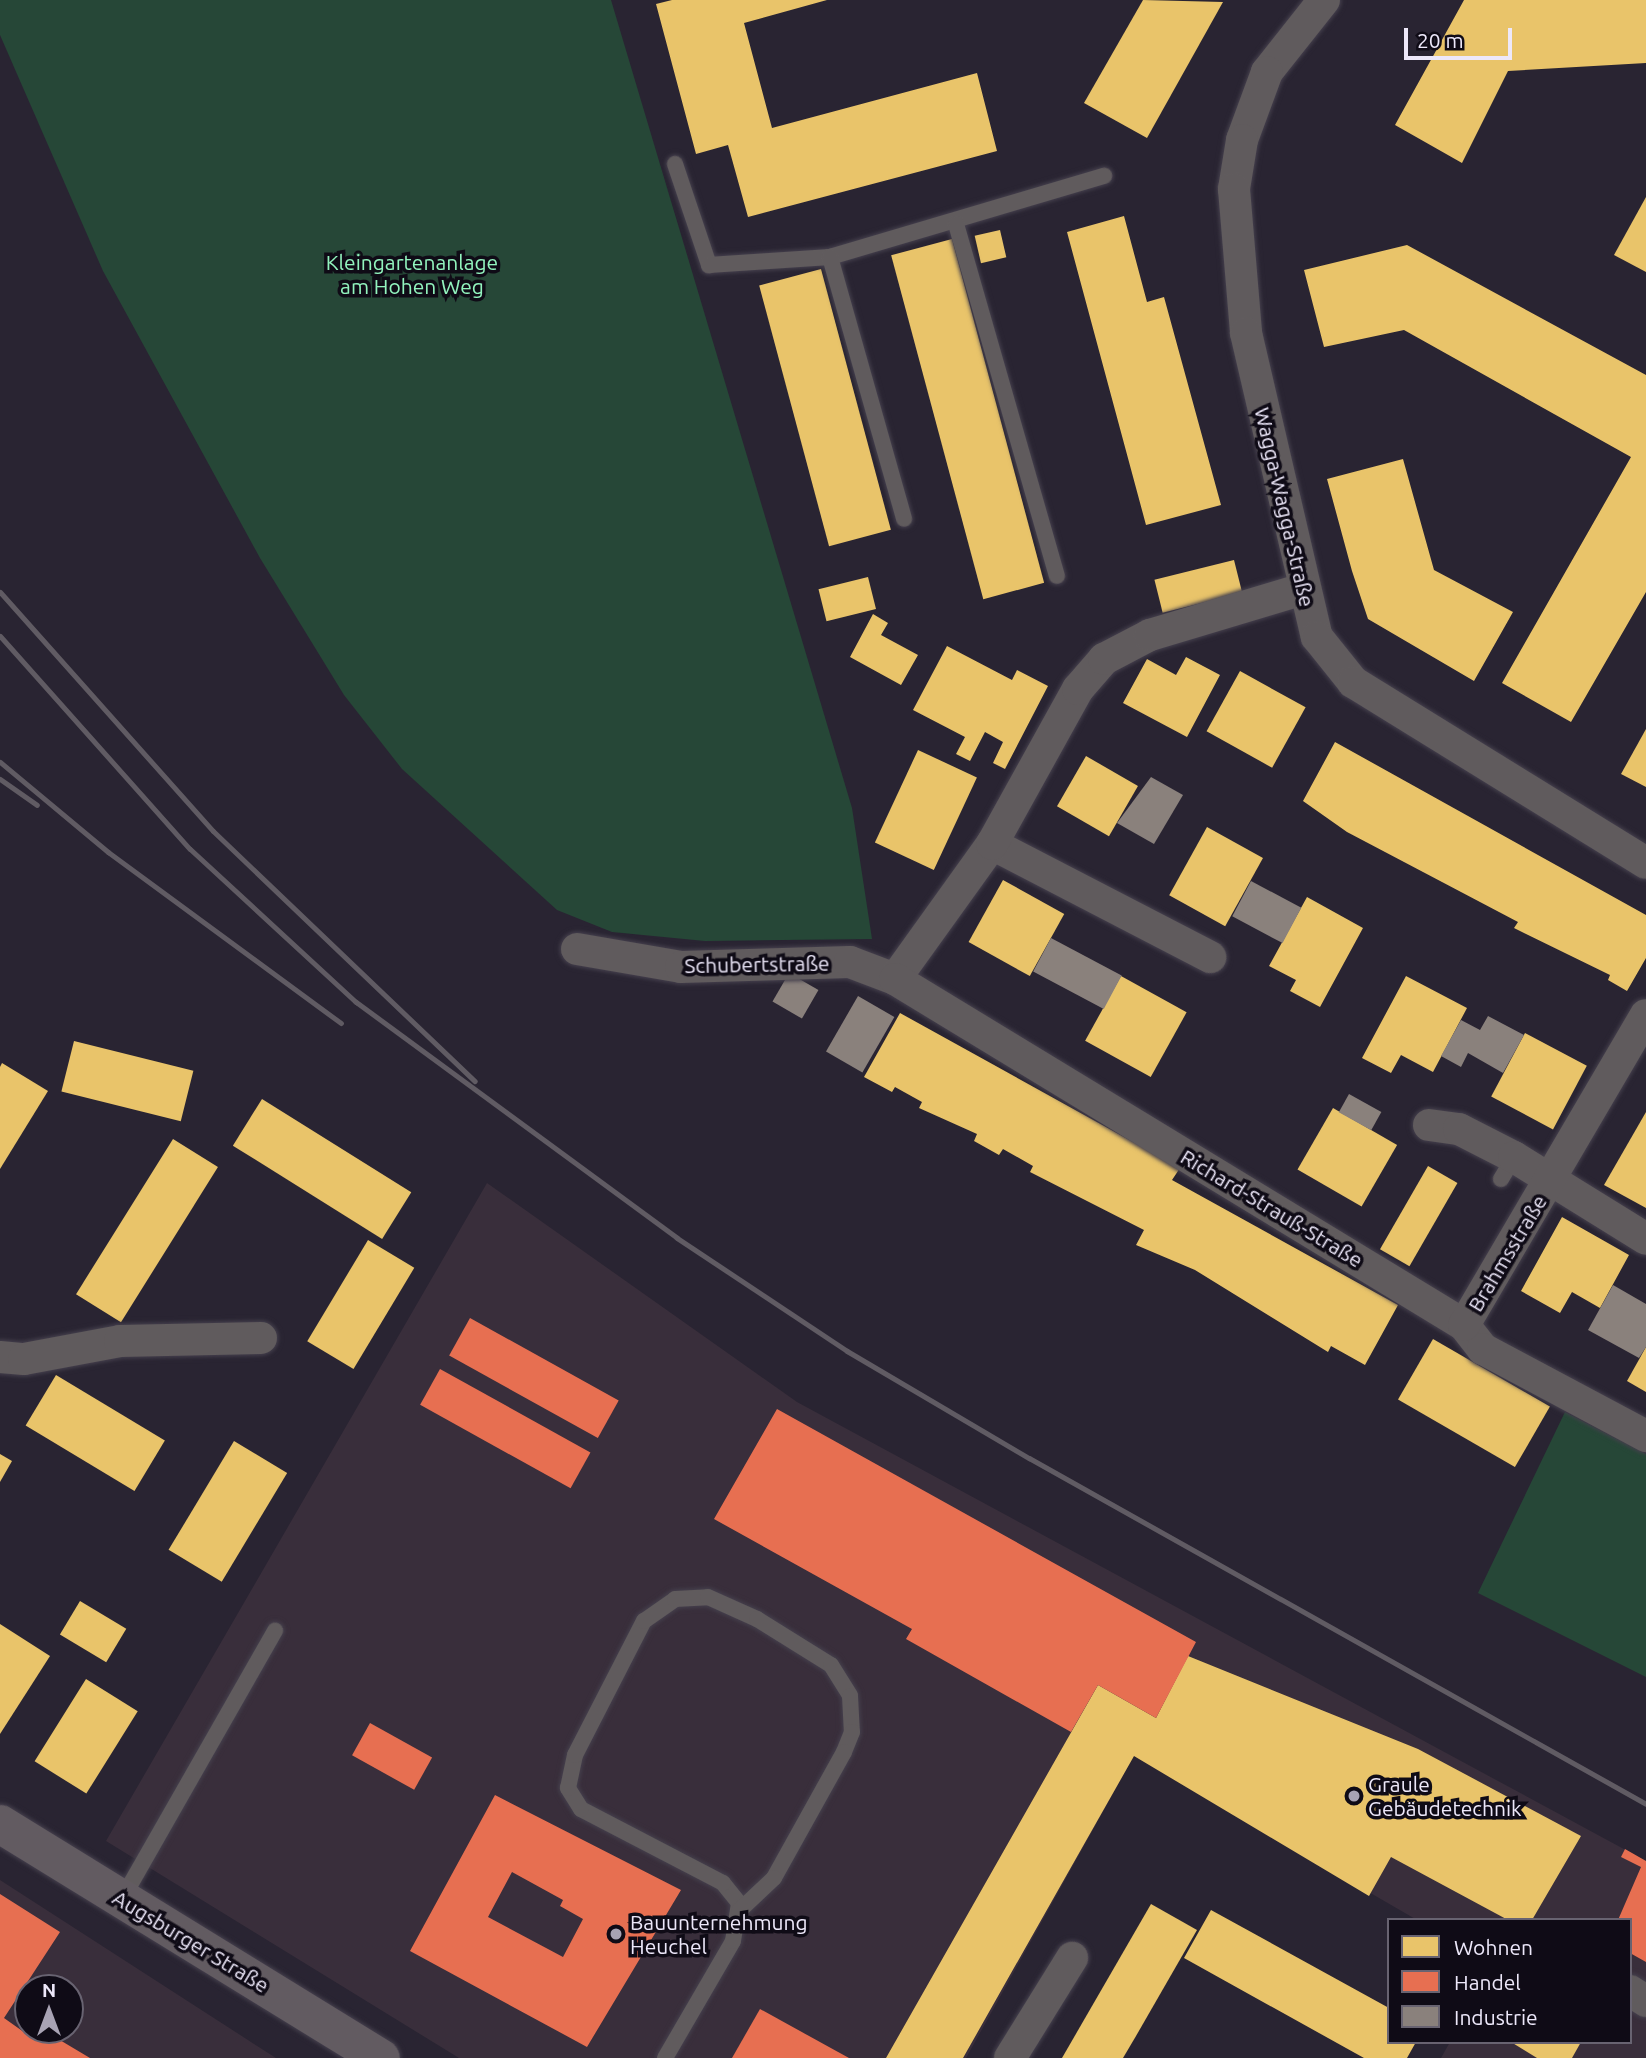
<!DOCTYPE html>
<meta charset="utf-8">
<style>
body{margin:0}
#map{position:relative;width:1646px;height:2058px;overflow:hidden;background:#292432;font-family:Ubuntu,sans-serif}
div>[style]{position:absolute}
.commercial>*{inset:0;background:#392e3b}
.green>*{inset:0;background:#264737}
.homes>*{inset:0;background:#e9c46a;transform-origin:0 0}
.shops>*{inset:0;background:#e76f51;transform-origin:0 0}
.industry>*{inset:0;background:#8a817c;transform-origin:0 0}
.roads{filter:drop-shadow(0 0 2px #45404d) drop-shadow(0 0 2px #45404d)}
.service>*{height:16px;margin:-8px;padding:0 8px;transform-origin:8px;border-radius:8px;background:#605b5d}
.minor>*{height:32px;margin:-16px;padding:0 16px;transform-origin:16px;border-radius:16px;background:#605b5d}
.primary>*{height:38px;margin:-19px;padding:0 19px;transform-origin:19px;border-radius:19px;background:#625b61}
.rail>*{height:5px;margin:-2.5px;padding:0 2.5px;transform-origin:2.5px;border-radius:2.5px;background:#605b63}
.dots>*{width:19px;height:19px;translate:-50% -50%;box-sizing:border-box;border:4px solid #0f0b16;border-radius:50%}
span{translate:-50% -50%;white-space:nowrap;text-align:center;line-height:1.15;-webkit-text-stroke:7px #0f0b16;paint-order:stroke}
.park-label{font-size:21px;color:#92f4be}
.street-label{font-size:21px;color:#ede8fa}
.poi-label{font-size:21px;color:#ede8fa}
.left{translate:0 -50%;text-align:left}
.legend{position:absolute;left:1387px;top:1918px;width:245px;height:126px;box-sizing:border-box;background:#0f0b16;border:2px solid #686371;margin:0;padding:9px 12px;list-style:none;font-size:21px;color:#ede8fa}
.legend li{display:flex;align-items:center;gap:14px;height:35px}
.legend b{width:35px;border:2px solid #686371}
.north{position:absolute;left:14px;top:1974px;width:70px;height:70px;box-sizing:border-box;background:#0f0b16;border:2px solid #686371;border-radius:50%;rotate:0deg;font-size:19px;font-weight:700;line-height:28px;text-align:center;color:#ede8fa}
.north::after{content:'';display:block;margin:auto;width:24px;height:32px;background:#a8a3b4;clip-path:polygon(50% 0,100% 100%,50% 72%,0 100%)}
.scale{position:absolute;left:1404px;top:28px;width:108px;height:32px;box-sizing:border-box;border:4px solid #ede8fa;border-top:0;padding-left:9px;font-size:21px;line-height:24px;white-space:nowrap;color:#ede8fa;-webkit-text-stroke:5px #0f0b16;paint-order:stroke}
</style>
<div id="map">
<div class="commercial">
<i style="clip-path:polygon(487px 1183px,797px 1402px,1646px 1861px,1646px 2058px,1441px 2058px,1450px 2042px,1630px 2042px,1630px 1920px,1417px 1920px,1134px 1756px,966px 2058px,459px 2058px,106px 1841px)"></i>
<i style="clip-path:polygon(evenodd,0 1880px,265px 2051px,276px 2058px,0 2058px,0 1880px,28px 1988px,70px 1988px,70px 2030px,28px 2030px,28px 1988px)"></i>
</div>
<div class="green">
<i style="clip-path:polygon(0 0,611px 0,852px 808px,872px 939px,705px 941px,612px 932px,557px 910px,402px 769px,344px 695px,260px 558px,103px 271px,0 35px)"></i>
<i style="clip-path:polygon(1565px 1412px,1646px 1454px,1646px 1677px,1478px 1593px)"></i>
</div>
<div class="homes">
<i style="clip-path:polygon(672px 0,827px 0,744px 23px,772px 128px,977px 73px,997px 151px,748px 217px,728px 145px,696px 154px,656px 4px)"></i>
<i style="clip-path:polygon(1143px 0,1223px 2px,1147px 138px,1084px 103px)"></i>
<i style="clip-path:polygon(1464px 0,1646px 0,1646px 63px,1508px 71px,1462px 163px,1395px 125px)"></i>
<i style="clip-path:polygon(1646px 197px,1646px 272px,1614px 255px)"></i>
<i style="clip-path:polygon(1124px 216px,1147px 302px,1164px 297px,1221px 505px,1146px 525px,1067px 232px)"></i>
<i style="left:1000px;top:230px;width:28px;height:26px;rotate:77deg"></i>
<i style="left:952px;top:239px;width:356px;height:63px;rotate:75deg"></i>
<i style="clip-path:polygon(1407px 245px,1646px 375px,1646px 592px,1571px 722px,1502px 683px,1631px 457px,1404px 330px,1324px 347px,1304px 270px)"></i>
<i style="left:821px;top:269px;width:270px;height:64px;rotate:75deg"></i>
<i style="clip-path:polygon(1403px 459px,1434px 570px,1513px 612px,1474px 681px,1368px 619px,1352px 571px,1327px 479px)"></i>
<i style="left:1234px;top:560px;width:34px;height:82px;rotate:76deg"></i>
<i style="left:868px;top:577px;width:33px;height:51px;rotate:76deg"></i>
<i style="clip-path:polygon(873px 614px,888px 623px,881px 635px,918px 655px,901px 685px,850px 657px)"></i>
<i style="clip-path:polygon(947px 646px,1012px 680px,1017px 670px,1048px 686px,1005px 769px,993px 763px,1003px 742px,985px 732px,970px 761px,956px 754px,965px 737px,913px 710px)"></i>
<i style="clip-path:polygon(1186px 657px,1220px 675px,1187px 737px,1123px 703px,1147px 659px,1176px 675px)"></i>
<i style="left:1240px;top:671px;width:75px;height:69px;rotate:29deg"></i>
<i style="clip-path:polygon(1646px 729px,1646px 787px,1621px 774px)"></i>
<i style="clip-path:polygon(1335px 742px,1646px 915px,1646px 958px,1627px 991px,1608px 980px,1610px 975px,1514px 928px,1518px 922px,1347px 832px,1303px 801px)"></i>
<i style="left:918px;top:750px;width:65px;height:102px;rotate:25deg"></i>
<i style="left:1086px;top:756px;width:60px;height:58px;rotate:30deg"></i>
<i style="left:1207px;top:827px;width:64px;height:78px;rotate:29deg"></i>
<i style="left:1003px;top:880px;width:70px;height:71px;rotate:29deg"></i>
<i style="clip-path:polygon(1307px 897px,1363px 928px,1320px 1007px,1290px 991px,1296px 980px,1269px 966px)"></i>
<i style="left:1121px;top:976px;width:75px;height:74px;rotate:29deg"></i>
<i style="clip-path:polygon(1406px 976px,1467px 1008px,1433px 1072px,1401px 1055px,1391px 1073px,1362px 1058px)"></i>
<i style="clip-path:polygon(900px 1013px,1180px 1168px,1172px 1180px,1398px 1305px,1365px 1365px,1331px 1346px,1328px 1352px,1195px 1270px,1136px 1245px,1144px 1230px,1030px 1172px,1033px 1166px,1003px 1149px,999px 1155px,974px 1141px,977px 1134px,919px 1108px,922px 1102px,895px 1087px,892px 1092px,864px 1077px)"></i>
<i style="left:1525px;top:1033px;width:70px;height:72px;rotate:28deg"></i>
<i style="left:74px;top:1041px;width:123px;height:52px;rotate:14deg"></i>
<i style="clip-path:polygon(2px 1063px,48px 1091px,0 1169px,0 1067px)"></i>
<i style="left:262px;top:1099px;width:176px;height:55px;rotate:32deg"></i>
<i style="left:1333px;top:1108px;width:74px;height:71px;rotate:30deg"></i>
<i style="clip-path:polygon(1646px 1112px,1646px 1208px,1604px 1185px)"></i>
<i style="left:173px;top:1139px;width:53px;height:183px;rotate:32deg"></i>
<i style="left:1428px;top:1166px;width:34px;height:96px;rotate:30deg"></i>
<i style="clip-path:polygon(1562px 1217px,1629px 1255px,1600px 1308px,1572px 1292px,1560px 1313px,1521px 1291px)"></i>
<i style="left:368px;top:1240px;width:54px;height:118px;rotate:31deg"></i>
<i style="left:1433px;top:1339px;width:135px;height:70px;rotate:30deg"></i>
<i style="clip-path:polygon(1646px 1347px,1646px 1392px,1627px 1381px)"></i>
<i style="left:56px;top:1375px;width:127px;height:59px;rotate:31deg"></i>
<i style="left:234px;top:1441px;width:62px;height:127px;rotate:31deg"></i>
<i style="clip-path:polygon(0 1454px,12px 1461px,0 1482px)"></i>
<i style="left:80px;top:1601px;width:54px;height:39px;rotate:31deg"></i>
<i style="clip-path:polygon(0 1624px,50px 1656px,0 1734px)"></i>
<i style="clip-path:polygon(1188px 1656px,1418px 1749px,1581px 1836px,1532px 1920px,1508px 1920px,1391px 1857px,1369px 1896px,1134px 1756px,963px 2058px,886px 2058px,1098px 1685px,1156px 1718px)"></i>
<i style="left:86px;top:1679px;width:61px;height:97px;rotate:32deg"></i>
<i style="clip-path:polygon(1151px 1904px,1197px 1930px,1136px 2036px,1123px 2058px,1062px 2058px)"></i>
<i style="clip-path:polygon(1211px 1910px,1389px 2008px,1389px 2042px,1416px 2042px,1407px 2058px,1364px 2058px,1184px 1958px)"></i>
<i style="clip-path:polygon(1511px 2042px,1581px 2042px,1572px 2058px,1537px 2058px)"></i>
</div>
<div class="shops">
<i style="left:470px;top:1318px;width:170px;height:43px;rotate:29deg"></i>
<i style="left:440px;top:1369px;width:172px;height:41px;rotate:29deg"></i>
<i style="clip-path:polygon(777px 1409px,1196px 1642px,1156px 1718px,1098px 1685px,1071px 1732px,906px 1639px,912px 1629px,714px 1519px)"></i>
<i style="left:370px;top:1723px;width:71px;height:37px;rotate:29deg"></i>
<i style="clip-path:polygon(evenodd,495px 1795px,681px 1890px,587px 2047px,410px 1951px,495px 1795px,512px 1872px,563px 1900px,560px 1906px,583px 1919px,563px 1957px,488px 1917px,512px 1872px)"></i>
<i style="clip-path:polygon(1625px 1849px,1646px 1861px,1646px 1962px,1630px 1953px,1630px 1920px,1618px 1920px,1641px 1867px,1621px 1857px)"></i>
<i style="clip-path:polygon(0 1894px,60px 1932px,4px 2018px,28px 2035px,43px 2030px,90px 2058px,0 2058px)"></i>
<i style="clip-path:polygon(760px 2009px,849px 2058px,732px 2058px)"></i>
</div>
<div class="industry">
<i style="clip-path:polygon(1151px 777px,1183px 795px,1154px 844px,1117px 823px)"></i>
<i style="left:1251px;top:881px;width:57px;height:40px;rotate:28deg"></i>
<i style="left:1051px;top:938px;width:80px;height:38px;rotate:28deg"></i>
<i style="left:789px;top:973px;width:34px;height:33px;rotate:30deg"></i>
<i style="left:858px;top:996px;width:42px;height:64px;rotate:30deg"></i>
<i style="clip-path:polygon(1488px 1016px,1524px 1035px,1503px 1073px,1468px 1053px,1461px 1067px,1441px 1056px,1461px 1020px,1480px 1030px)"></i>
<i style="left:1349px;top:1094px;width:37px;height:21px;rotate:29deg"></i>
<i style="clip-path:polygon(1613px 1285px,1646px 1304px,1646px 1347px,1639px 1358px,1588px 1330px)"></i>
</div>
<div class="roads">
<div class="service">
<i style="left:675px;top:164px;width:107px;rotate:71.4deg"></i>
<i style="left:709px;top:265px;width:121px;rotate:-3.8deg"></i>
<i style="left:830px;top:257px;width:286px;rotate:-16.5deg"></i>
<i style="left:956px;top:224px;width:366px;rotate:74deg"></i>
<i style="left:830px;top:257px;width:272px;rotate:74.2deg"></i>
<i style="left:1501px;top:1179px;width:26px;rotate:-59deg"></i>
<i style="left:122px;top:1899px;width:309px;rotate:-60.3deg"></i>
<i style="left:665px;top:2058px;width:135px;rotate:-59.8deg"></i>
<i style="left:733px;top:1941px;width:38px;rotate:-81deg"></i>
<i style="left:739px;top:1903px;width:26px;rotate:-129deg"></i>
<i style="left:723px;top:1883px;width:160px;rotate:-152.5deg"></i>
<i style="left:581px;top:1809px;width:25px;rotate:-122deg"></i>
<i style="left:568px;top:1788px;width:34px;rotate:-78deg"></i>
<i style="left:575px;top:1755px;width:151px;rotate:-62.8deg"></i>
<i style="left:644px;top:1621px;width:38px;rotate:-35deg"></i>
<i style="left:675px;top:1599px;width:33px;rotate:-3deg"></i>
<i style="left:708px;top:1597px;width:54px;rotate:24.2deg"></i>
<i style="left:757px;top:1619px;width:87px;rotate:31.9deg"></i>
<i style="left:831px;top:1665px;width:36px;rotate:58deg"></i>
<i style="left:850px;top:1696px;width:36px;rotate:87deg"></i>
<i style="left:852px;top:1732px;width:22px;rotate:112deg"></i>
<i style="left:844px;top:1752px;width:144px;rotate:119.1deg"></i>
<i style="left:774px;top:1878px;width:48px;rotate:136.7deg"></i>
</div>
<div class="minor">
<i style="left:1324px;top:0;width:92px;rotate:128.4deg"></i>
<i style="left:1267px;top:72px;width:72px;rotate:110.2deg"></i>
<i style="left:1242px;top:140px;width:50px;rotate:99.3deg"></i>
<i style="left:1234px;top:189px;width:144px;rotate:85.2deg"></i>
<i style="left:1246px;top:333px;width:312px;rotate:76.9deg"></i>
<i style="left:1317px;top:637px;width:58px;rotate:51.3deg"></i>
<i style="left:1353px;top:682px;width:344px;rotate:31.7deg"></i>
<i style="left:992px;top:844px;width:246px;rotate:27.4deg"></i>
<i style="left:577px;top:949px;width:106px;rotate:9.8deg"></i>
<i style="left:681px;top:967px;width:169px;rotate:-1.7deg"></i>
<i style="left:850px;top:962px;width:48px;rotate:20.7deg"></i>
<i style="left:895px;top:979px;width:166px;rotate:-54.3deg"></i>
<i style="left:992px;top:844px;width:177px;rotate:-61deg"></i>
<i style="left:1078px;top:689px;width:40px;rotate:-49deg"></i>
<i style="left:1104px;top:659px;width:52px;rotate:-27.6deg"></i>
<i style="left:1150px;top:635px;width:160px;rotate:-16.7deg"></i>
<i style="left:895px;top:979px;width:666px;rotate:31.3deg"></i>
<i style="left:1464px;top:1325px;width:31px;rotate:52deg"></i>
<i style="left:1483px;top:1349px;width:185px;rotate:28.1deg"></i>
<i style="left:1429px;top:1125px;width:30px;rotate:8deg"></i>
<i style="left:1459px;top:1129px;width:62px;rotate:27deg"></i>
<i style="left:1514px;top:1157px;width:155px;rotate:31.8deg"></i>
<i style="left:1464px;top:1325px;width:359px;rotate:-59.6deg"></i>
<i style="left:0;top:1357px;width:24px;rotate:5deg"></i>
<i style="left:24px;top:1359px;width:98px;rotate:-10.6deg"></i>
<i style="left:120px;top:1341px;width:141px;rotate:-1.2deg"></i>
<i style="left:1630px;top:1991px;width:19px;rotate:32deg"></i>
<i style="left:1010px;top:2058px;width:118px;rotate:-58.2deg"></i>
</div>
<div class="primary">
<i style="left:0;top:1824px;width:447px;rotate:31.6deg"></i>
</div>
</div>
<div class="rail">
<i style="left:0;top:592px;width:320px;rotate:48.3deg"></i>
<i style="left:213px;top:831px;width:362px;rotate:43.7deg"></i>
<i style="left:0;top:636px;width:285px;rotate:48.3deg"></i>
<i style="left:190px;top:849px;width:226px;rotate:42.7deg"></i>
<i style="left:356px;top:1002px;width:398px;rotate:36.3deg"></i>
<i style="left:677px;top:1238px;width:204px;rotate:33.6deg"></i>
<i style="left:847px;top:1351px;width:211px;rotate:30.5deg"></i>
<i style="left:1029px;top:1458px;width:707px;rotate:29.28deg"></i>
<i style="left:0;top:762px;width:141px;rotate:39.8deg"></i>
<i style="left:108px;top:852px;width:289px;rotate:36.3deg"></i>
<i style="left:0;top:779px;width:45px;rotate:35.1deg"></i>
</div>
<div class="dots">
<i style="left:1354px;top:1796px;background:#a8a3b4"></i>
<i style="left:616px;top:1934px;background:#a8a3b4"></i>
</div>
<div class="park-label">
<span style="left:412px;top:274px">Kleingartenanlage<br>am Hohen Weg</span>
</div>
<div class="street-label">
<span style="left:1285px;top:507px;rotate:77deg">Wagga-Wagga-Straße</span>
<span style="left:757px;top:964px;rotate:-1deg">Schubertstraße</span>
<span style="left:1272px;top:1208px;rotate:31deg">Richard-Strauß-Straße</span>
<span style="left:1507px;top:1253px;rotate:-59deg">Brahmsstraße</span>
<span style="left:191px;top:1941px;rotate:31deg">Augsburger Straße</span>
</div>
<div class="poi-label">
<span class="left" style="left:1368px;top:1796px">Graule<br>Gebäudetechnik</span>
<span class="left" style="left:630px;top:1934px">Bauunternehmung<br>Heuchel</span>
</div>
<ul class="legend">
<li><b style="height:19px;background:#e9c46a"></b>Wohnen</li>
<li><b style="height:19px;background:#e76f51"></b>Handel</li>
<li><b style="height:19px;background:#8a817c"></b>Industrie</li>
</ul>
<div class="north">N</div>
<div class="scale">20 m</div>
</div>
